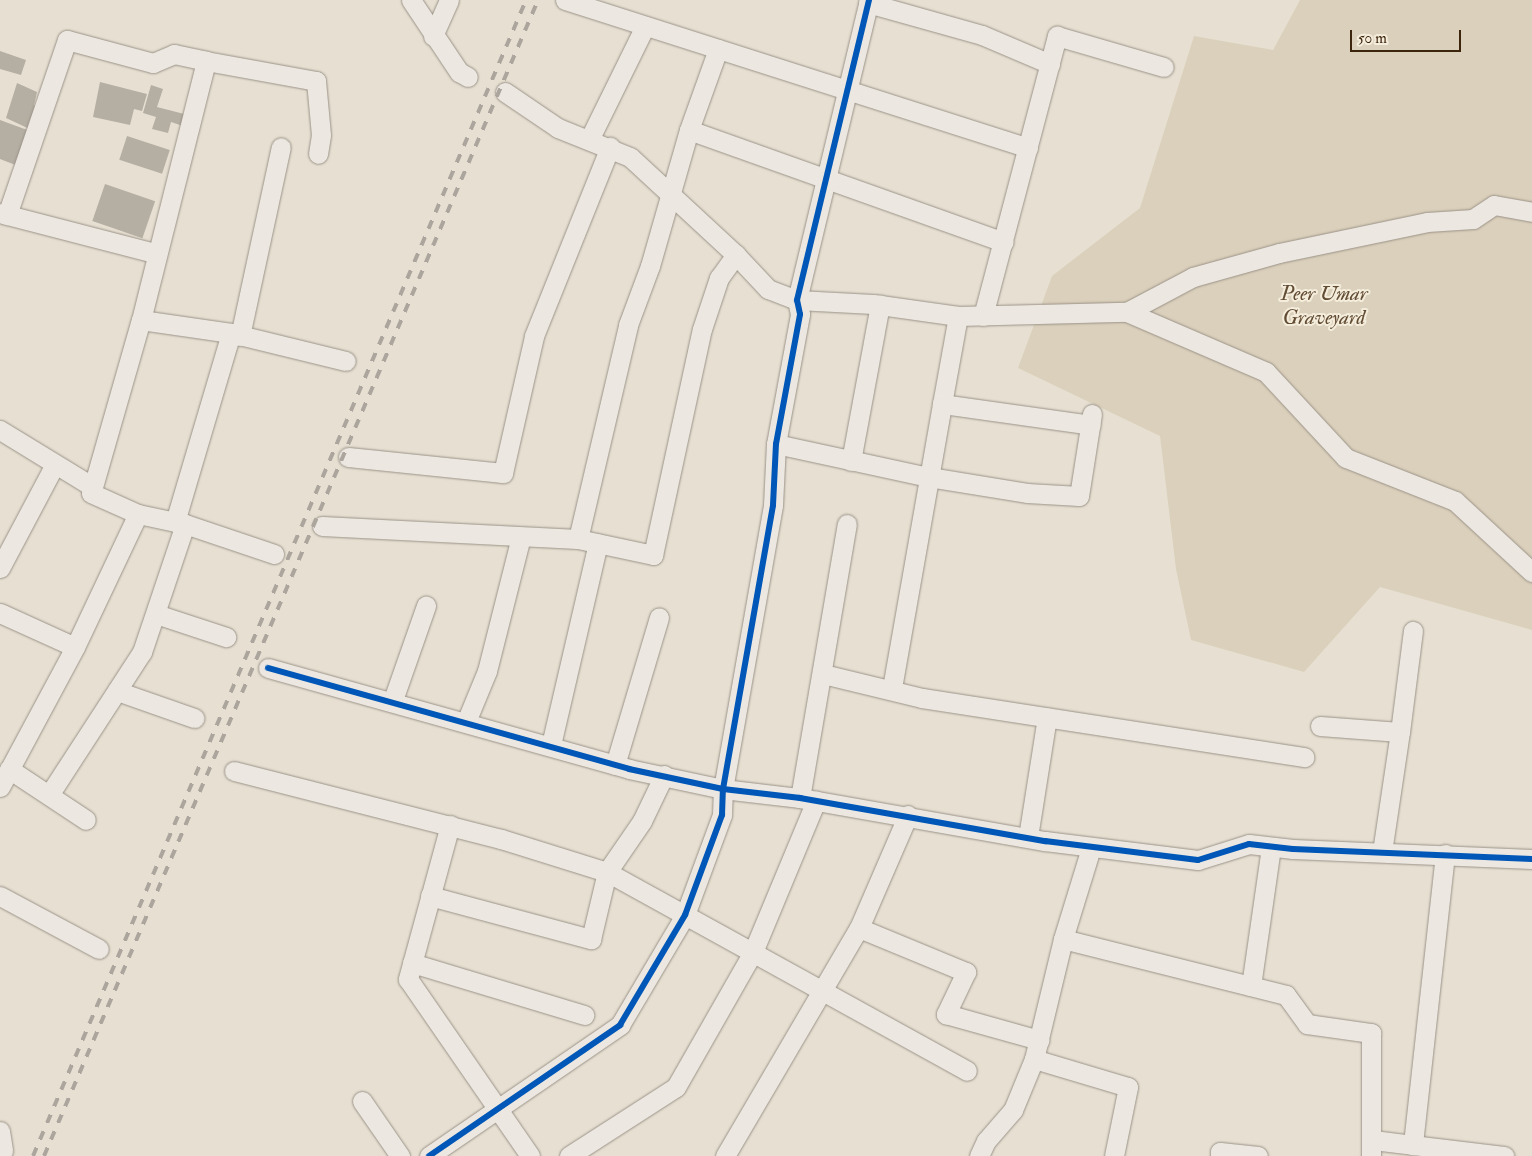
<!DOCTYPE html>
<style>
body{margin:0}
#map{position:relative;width:1532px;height:1156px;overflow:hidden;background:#e7e0d2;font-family:"IM FELL Double Pica",serif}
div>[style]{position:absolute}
.green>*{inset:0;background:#dbd0bb}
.building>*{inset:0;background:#b5aea3;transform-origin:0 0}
.roads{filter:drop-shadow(0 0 1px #9a9288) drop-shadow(0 0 1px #9a9288)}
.minor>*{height:19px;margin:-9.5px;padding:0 9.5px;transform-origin:9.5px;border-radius:9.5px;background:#ece8e1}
.rail>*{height:4px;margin-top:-2px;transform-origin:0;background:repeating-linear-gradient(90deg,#aba59d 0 9px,transparent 0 18px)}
.cycleway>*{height:6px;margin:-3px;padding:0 3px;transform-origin:3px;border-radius:3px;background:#0057b8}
span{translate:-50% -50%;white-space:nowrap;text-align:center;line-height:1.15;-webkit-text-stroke:4px #f5eddc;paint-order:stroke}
.park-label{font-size:21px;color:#624c34;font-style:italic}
.scale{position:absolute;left:1350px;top:30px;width:111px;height:22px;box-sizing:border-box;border:2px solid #3d240d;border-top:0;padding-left:6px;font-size:15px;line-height:18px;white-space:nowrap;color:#3d240d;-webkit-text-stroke:4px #f5eddc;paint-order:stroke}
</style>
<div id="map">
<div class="green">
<i style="clip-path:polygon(1300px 0,1532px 0,1532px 630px,1380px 587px,1304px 672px,1191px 640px,1176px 569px,1160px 436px,1018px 368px,1052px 276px,1140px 208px,1194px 36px,1273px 50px)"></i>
</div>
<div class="building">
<i style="clip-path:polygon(0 51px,26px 60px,21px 75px,0 69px)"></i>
<i style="clip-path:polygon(100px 82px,147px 94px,142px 111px,134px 109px,130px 125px,93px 117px)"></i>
<i style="clip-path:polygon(17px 83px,37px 92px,34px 105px,42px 109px,36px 132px,6px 118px)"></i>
<i style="clip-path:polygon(151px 85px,163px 89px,157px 107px,192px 116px,189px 128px,171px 122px,168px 133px,152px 129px,156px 117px,143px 113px)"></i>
<i style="clip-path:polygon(0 120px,30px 131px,18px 166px,0 159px)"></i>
<i style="left:127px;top:136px;width:45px;height:25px;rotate:18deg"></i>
<i style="left:105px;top:184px;width:53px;height:39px;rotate:19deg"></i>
</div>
<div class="roads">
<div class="minor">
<i style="left:411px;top:0;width:87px;rotate:56.3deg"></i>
<i style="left:459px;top:72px;width:10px;rotate:29deg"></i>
<i style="left:565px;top:0;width:486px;rotate:17.7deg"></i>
<i style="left:868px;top:3px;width:118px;rotate:15.7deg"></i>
<i style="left:982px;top:35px;width:74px;rotate:23.1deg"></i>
<i style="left:433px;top:36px;width:39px;rotate:-66deg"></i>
<i style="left:689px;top:130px;width:86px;rotate:-70.3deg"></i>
<i style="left:589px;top:140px;width:127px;rotate:-63.8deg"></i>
<i style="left:0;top:213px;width:160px;rotate:14.5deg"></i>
<i style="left:7px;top:215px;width:185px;rotate:-71.1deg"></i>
<i style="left:67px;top:40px;width:89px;rotate:15deg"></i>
<i style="left:153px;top:63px;width:23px;rotate:-23deg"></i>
<i style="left:174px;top:54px;width:33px;rotate:12deg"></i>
<i style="left:736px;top:255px;width:47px;rotate:46.7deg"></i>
<i style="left:768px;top:289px;width:31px;rotate:21deg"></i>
<i style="left:797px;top:300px;width:76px;rotate:3deg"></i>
<i style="left:873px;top:304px;width:86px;rotate:8deg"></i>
<i style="left:958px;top:316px;width:89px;rotate:100.3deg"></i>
<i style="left:942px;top:404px;width:150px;rotate:8deg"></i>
<i style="left:1127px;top:312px;width:151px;rotate:23.3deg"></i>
<i style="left:1266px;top:372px;width:117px;rotate:47.1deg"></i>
<i style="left:1346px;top:458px;width:117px;rotate:21.5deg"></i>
<i style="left:1455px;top:501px;width:105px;rotate:42.7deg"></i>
<i style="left:958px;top:316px;width:169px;rotate:-1.4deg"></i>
<i style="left:1127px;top:312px;width:75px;rotate:-27.9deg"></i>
<i style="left:1193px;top:277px;width:89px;rotate:-15.6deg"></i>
<i style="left:1279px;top:253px;width:151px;rotate:-11.8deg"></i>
<i style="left:1427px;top:222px;width:46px;rotate:-3.7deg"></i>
<i style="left:1473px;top:219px;width:25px;rotate:-34deg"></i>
<i style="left:1494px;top:205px;width:39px;rotate:10deg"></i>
<i style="left:983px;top:316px;width:290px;rotate:-75.2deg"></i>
<i style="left:1057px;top:36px;width:111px;rotate:16.2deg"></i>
<i style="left:141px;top:320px;width:267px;rotate:-75.9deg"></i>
<i style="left:206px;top:61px;width:112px;rotate:10.3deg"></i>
<i style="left:316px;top:81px;width:54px;rotate:84.7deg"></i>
<i style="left:321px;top:135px;width:19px;rotate:99deg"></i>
<i style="left:240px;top:336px;width:193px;rotate:-77.8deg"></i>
<i style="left:0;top:430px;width:109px;rotate:31.5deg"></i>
<i style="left:93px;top:487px;width:6px;rotate:108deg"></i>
<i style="left:91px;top:493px;width:51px;rotate:24.1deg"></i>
<i style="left:138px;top:514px;width:48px;rotate:12deg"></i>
<i style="left:185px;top:524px;width:94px;rotate:18.6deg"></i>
<i style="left:776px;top:444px;width:157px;rotate:12.2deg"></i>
<i style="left:929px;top:477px;width:99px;rotate:9.3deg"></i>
<i style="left:1027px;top:493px;width:52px;rotate:3.3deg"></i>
<i style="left:1079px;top:496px;width:83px;rotate:-81deg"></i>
<i style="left:348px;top:457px;width:156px;rotate:5.9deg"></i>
<i style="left:503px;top:473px;width:140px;rotate:-77.2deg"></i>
<i style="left:534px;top:336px;width:204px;rotate:-68.1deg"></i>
<i style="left:851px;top:461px;width:159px;rotate:-79.5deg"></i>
<i style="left:93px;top:487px;width:174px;rotate:-74deg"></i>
<i style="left:141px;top:320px;width:91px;rotate:8.2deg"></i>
<i style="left:175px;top:522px;width:197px;rotate:-73.5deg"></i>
<i style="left:231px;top:333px;width:118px;rotate:13.7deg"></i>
<i style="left:322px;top:526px;width:256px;rotate:2.9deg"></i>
<i style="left:578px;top:539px;width:77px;rotate:12deg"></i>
<i style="left:653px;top:555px;width:231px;rotate:-77.8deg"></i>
<i style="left:702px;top:329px;width:54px;rotate:-71.6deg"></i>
<i style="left:719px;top:278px;width:29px;rotate:-54deg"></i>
<i style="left:736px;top:255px;width:144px;rotate:-137.2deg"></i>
<i style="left:630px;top:157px;width:78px;rotate:-158.1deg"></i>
<i style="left:558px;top:128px;width:64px;rotate:-145.8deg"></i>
<i style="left:578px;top:539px;width:220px;rotate:-76.8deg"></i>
<i style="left:628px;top:325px;width:63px;rotate:-69.6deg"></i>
<i style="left:650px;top:266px;width:141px;rotate:-74deg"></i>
<i style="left:689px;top:130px;width:334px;rotate:19.6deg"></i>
<i style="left:0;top:568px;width:115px;rotate:-62.1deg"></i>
<i style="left:0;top:613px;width:82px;rotate:24.4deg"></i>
<i style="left:75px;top:647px;width:147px;rotate:-64.7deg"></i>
<i style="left:156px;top:614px;width:74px;rotate:18.2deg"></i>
<i style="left:268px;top:668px;width:375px;rotate:15.6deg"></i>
<i style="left:629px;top:769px;width:96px;rotate:12deg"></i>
<i style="left:723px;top:789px;width:78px;rotate:6.7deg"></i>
<i style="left:800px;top:798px;width:249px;rotate:10deg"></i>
<i style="left:1045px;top:841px;width:154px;rotate:7.1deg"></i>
<i style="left:1198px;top:860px;width:53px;rotate:-17.4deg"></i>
<i style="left:1249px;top:844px;width:44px;rotate:6.5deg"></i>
<i style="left:1293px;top:849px;width:239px;rotate:2.4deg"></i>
<i style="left:823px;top:674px;width:102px;rotate:13.6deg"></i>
<i style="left:922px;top:698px;width:387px;rotate:8.8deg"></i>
<i style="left:892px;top:688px;width:288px;rotate:-80deg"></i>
<i style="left:117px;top:691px;width:82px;rotate:19.3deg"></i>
<i style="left:393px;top:700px;width:100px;rotate:-70.7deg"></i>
<i style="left:466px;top:722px;width:55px;rotate:-67.6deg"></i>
<i style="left:487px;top:671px;width:138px;rotate:-75.8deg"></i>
<i style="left:1320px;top:726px;width:80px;rotate:4.3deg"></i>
<i style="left:1400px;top:732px;width:102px;rotate:-82.7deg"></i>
<i style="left:551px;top:745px;width:207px;rotate:-76.9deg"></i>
<i style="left:615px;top:765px;width:154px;rotate:-73.4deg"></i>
<i style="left:9px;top:769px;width:92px;rotate:33.5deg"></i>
<i style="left:234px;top:771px;width:276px;rotate:14.3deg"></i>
<i style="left:501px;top:839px;width:111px;rotate:17.3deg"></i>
<i style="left:607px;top:872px;width:411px;rotate:28.9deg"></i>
<i style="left:0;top:787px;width:159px;rotate:-61.8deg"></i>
<i style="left:49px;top:795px;width:171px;rotate:-57deg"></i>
<i style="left:142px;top:652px;width:135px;rotate:-71.4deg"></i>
<i style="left:800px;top:798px;width:278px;rotate:-80.3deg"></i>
<i style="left:450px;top:825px;width:160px;rotate:105.3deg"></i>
<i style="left:408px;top:979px;width:215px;rotate:55.4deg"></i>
<i style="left:1028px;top:837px;width:121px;rotate:-81deg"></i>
<i style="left:1382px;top:852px;width:121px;rotate:-81.5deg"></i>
<i style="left:1445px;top:854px;width:293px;rotate:96.3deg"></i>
<i style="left:1413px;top:1145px;width:92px;rotate:6.9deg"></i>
<i style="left:0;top:896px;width:112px;rotate:28.2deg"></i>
<i style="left:430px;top:896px;width:167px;rotate:15deg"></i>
<i style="left:591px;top:939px;width:69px;rotate:-76.6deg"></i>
<i style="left:607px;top:872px;width:62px;rotate:-55.5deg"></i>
<i style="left:642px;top:821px;width:51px;rotate:-64.4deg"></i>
<i style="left:859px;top:928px;width:116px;rotate:22.4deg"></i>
<i style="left:966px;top:972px;width:47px;rotate:115.5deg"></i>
<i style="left:946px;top:1014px;width:97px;rotate:15.6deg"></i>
<i style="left:1063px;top:939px;width:230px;rotate:14.1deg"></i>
<i style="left:1286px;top:995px;width:36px;rotate:54deg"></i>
<i style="left:1307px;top:1024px;width:65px;rotate:8deg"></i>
<i style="left:1371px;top:1033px;width:123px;rotate:90deg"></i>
<i style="left:412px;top:963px;width:180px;rotate:16.8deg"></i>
<i style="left:1251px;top:986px;width:140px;rotate:-81.8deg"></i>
<i style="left:1034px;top:1059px;width:98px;rotate:16.6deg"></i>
<i style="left:1128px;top:1087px;width:70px;rotate:101.5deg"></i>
<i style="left:362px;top:1101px;width:67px;rotate:55.4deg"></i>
<i style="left:0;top:1131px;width:20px;rotate:81deg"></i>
<i style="left:1373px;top:1140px;width:40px;rotate:7.1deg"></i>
<i style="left:429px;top:1156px;width:232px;rotate:-34.4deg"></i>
<i style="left:620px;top:1025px;width:128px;rotate:-59.4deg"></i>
<i style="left:685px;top:915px;width:107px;rotate:-69.7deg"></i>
<i style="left:722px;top:815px;width:26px;rotate:-88deg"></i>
<i style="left:723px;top:789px;width:288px;rotate:-80deg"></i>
<i style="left:773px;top:505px;width:61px;rotate:-87.2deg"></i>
<i style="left:776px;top:444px;width:132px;rotate:-79.5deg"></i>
<i style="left:800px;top:314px;width:14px;rotate:-102deg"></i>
<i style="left:797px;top:300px;width:309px;rotate:-76.5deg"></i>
<i style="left:569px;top:1156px;width:127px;rotate:-32.8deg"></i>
<i style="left:676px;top:1087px;width:155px;rotate:-60.3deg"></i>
<i style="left:753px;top:952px;width:164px;rotate:-67.4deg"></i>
<i style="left:725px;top:1156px;width:264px;rotate:-59.6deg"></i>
<i style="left:859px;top:928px;width:123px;rotate:-66.6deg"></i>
<i style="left:979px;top:1156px;width:17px;rotate:-65deg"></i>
<i style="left:986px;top:1141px;width:41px;rotate:-48.9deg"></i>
<i style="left:1013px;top:1110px;width:55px;rotate:-67.6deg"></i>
<i style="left:1034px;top:1059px;width:123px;rotate:-76.4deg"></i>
<i style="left:1063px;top:939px;width:95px;rotate:-72.9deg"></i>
<i style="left:1220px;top:1156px;width:4px;rotate:-90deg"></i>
<i style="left:1220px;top:1152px;width:38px;rotate:6deg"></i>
</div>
</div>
<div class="rail">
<i style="left:33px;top:1156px;width:1257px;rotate:-66.9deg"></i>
<i style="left:44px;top:1156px;width:1257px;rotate:-66.86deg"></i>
</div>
<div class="cycleway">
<i style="left:268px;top:668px;width:375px;rotate:15.6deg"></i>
<i style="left:629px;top:769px;width:96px;rotate:12deg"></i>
<i style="left:723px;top:789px;width:78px;rotate:6.7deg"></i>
<i style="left:800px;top:798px;width:249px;rotate:10deg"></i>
<i style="left:1045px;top:841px;width:154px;rotate:7.1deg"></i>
<i style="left:1198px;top:860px;width:53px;rotate:-17.4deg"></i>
<i style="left:1249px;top:844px;width:44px;rotate:6.5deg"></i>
<i style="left:1293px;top:849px;width:239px;rotate:2.4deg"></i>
<i style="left:429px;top:1156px;width:232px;rotate:-34.4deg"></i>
<i style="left:620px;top:1025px;width:128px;rotate:-59.4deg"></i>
<i style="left:685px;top:915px;width:107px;rotate:-69.7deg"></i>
<i style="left:722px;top:815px;width:26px;rotate:-88deg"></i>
<i style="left:723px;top:789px;width:288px;rotate:-80deg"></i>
<i style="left:773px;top:505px;width:61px;rotate:-87.2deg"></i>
<i style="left:776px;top:444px;width:132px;rotate:-79.5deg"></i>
<i style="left:800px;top:314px;width:14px;rotate:-102deg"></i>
<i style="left:797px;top:300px;width:309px;rotate:-76.5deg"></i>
</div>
<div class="park-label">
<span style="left:1324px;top:306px">Peer Umar<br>Graveyard</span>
</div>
<div class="scale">50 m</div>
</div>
